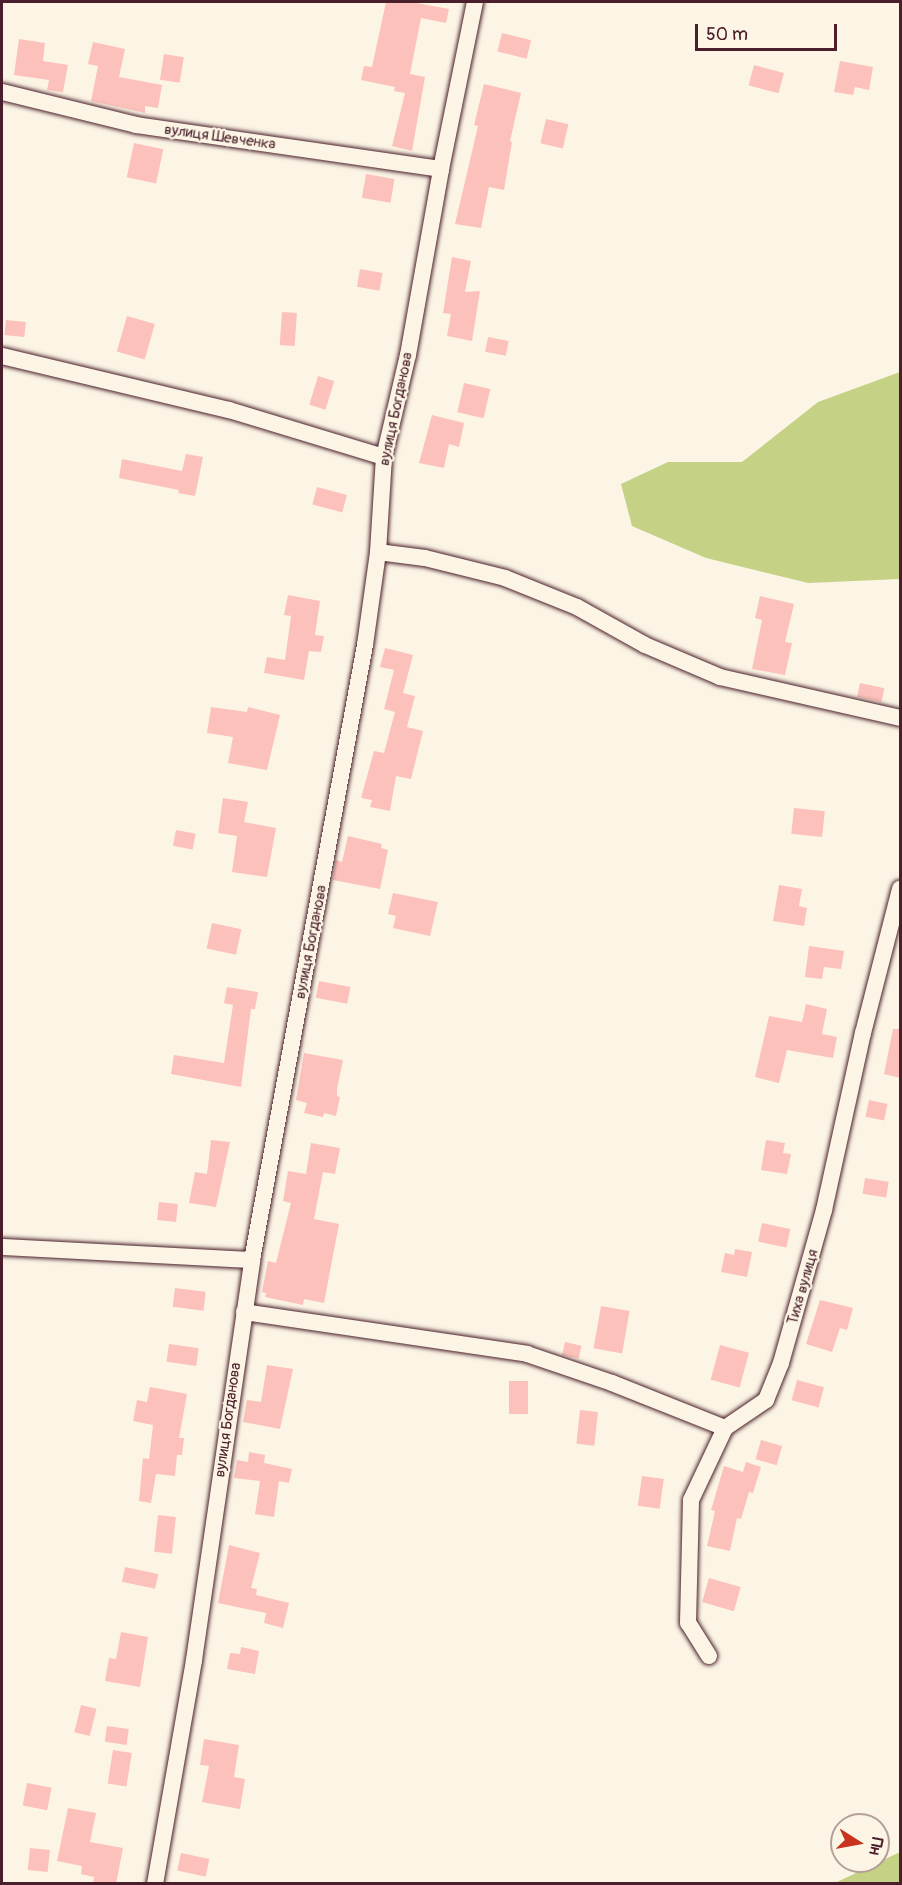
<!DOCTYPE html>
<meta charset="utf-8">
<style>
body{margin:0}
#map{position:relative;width:902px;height:1885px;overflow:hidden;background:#fcf5e5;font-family:Pangolin,sans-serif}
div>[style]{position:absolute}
.green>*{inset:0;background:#c5d185}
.building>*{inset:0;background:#fdc1bb;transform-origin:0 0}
.roads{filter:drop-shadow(0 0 2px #4a1f2b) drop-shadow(0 0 2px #4a1f2b)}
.street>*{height:16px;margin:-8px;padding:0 8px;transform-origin:8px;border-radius:8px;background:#fcf5e5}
span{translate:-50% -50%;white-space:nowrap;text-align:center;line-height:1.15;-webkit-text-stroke:4.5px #fcf5e5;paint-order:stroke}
.street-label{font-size:15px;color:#4a1f2b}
.frame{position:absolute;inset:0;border:3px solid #4a1f2b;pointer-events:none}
.north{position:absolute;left:830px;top:1813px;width:60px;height:60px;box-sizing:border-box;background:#fcf5e5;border:2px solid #b59f9b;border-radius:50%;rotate:101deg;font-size:16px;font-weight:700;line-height:24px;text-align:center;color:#4a1f2b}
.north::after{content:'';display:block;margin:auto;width:21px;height:27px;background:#c8321e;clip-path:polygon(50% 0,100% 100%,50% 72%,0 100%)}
.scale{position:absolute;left:695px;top:24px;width:142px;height:27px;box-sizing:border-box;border:3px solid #4a1f2b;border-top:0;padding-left:8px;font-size:18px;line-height:21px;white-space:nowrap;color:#4a1f2b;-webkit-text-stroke:4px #fcf5e5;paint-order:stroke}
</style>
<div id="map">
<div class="green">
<i style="clip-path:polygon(900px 372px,900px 579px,808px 583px,706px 558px,632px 526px,621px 484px,668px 462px,742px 462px,818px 402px)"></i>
<i style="clip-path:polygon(900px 1852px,900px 1883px,835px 1883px)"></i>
</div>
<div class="building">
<i style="clip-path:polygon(386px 2px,411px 2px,449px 9px,446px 23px,421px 18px,410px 74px,425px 77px,412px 151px,392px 146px,405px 93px,394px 91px,395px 87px,361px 80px,364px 66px,372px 67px)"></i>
<i style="left:502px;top:33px;width:30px;height:19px;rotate:14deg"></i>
<i style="clip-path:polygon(19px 39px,45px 43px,43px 61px,68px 65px,63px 92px,47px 90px,49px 80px,14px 75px)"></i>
<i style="clip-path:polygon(93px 42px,125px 49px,119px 77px,162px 85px,158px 108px,145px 106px,145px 113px,91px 101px,98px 66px,88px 64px)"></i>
<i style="left:164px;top:54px;width:20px;height:26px;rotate:9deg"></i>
<i style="clip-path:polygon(840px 61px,873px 67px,869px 90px,855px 87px,853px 95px,834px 92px)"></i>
<i style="left:754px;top:65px;width:31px;height:21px;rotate:15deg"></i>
<i style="clip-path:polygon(484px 84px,521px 93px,510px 141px,512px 142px,504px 190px,489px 187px,481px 228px,455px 224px,478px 126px,474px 125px)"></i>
<i style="left:546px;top:119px;width:23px;height:25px;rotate:13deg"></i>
<i style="left:134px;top:143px;width:30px;height:35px;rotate:12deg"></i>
<i style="left:366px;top:174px;width:29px;height:24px;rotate:10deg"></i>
<i style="clip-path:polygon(452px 257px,471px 261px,465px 292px,480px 291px,472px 341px,447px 336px,451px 314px,443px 313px)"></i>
<i style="left:360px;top:269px;width:23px;height:18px;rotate:10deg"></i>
<i style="left:282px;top:312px;width:15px;height:33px;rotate:4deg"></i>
<i style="left:127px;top:316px;width:29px;height:37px;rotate:16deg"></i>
<i style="left:6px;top:320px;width:20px;height:15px;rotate:6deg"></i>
<i style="left:488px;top:337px;width:21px;height:15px;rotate:11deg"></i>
<i style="left:318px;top:376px;width:17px;height:30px;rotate:17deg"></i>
<i style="left:464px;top:383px;width:27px;height:30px;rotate:13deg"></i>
<i style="clip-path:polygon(432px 415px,464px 423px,459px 447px,449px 444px,444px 468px,419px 463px)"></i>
<i style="clip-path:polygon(186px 454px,203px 457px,195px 496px,178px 493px,179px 490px,119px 478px,122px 459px,182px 471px)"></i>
<i style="left:317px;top:487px;width:31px;height:18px;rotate:15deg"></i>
<i style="clip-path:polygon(288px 595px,320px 601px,315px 635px,324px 636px,321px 652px,309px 651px,304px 680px,264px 673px,267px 657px,285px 660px,291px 616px,284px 615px)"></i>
<i style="clip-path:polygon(760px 596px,794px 604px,785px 642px,792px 643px,785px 675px,752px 669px,762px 620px,755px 618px)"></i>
<i style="clip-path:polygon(385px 648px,413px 655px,403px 693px,415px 696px,407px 727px,423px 731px,411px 779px,396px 776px,390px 811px,370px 807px,372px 800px,361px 798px,374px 751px,384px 753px,395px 712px,384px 709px,394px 670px,380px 667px)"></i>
<i style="left:860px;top:683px;width:25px;height:14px;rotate:12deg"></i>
<i style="clip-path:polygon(211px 707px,247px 712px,248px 707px,280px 715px,267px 770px,228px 763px,233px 737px,207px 733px)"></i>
<i style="clip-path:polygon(223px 798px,248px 802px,244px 822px,276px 828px,267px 877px,232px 872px,237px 836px,218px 833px)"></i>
<i style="left:794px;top:808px;width:31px;height:26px;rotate:6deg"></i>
<i style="left:176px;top:830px;width:20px;height:16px;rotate:11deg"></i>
<i style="clip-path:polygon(348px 836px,382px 844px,381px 848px,388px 850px,380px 889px,333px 880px,336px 860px,342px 862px)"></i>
<i style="clip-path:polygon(779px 885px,802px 889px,799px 906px,807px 908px,804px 926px,773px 921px)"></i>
<i style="clip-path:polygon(393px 893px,438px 902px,430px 936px,393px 928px,396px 916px,388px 914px)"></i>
<i style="left:212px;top:923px;width:30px;height:26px;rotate:12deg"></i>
<i style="clip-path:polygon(809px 946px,844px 951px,841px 969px,824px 967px,822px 979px,805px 977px)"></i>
<i style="left:319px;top:981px;width:32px;height:17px;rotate:11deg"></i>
<i style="clip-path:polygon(227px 987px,258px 992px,255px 1009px,251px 1009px,241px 1087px,171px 1074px,174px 1055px,224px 1063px,233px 1005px,224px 1003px)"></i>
<i style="clip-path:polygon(806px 1004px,827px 1009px,822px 1034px,837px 1037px,833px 1058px,787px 1050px,779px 1083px,755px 1077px,769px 1016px,802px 1022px)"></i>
<i style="clip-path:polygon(893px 1029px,900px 1029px,900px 1078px,884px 1074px)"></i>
<i style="clip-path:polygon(304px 1053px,343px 1060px,337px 1089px,337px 1096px,340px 1097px,336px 1116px,324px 1113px,323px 1117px,304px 1113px,307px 1103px,296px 1100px)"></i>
<i style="left:869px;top:1100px;width:19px;height:17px;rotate:12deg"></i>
<i style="clip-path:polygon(211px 1140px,230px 1142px,216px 1207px,189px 1203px,195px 1172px,207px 1174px)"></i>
<i style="clip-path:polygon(766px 1140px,785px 1143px,783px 1153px,791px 1154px,787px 1174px,761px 1170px)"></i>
<i style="clip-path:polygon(311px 1143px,340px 1148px,335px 1174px,323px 1172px,314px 1219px,339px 1224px,324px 1303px,304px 1299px,303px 1305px,265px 1297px,266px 1293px,262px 1292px,268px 1261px,276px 1263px,291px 1203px,283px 1201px,288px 1171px,306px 1174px)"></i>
<i style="left:865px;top:1178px;width:24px;height:16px;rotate:9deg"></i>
<i style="left:159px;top:1202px;width:19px;height:18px;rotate:6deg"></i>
<i style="left:762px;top:1223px;width:29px;height:19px;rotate:12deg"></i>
<i style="clip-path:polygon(735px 1249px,752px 1252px,747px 1277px,721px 1272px,725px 1253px,734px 1255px)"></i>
<i style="left:175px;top:1288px;width:31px;height:19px;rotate:7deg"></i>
<i style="clip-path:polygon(820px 1300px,853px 1308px,847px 1330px,840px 1328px,832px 1352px,806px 1344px)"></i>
<i style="left:601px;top:1306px;width:29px;height:43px;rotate:10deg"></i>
<i style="left:565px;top:1342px;width:17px;height:13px;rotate:13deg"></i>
<i style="left:169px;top:1344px;width:30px;height:18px;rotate:8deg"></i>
<i style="left:720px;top:1345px;width:30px;height:36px;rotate:15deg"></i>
<i style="clip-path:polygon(267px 1365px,293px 1369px,280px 1429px,243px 1422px,247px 1400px,261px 1402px)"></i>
<i style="left:797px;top:1380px;width:28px;height:21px;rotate:15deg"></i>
<i style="left:509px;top:1381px;width:19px;height:33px"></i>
<i style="clip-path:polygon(150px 1387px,187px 1394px,179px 1438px,184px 1438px,182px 1455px,177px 1455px,175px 1476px,156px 1474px,151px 1503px,139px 1501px,143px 1458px,149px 1459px,153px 1425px,133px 1421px,137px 1400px,147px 1402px)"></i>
<i style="left:580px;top:1410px;width:18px;height:34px;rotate:6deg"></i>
<i style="left:761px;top:1440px;width:22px;height:20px;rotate:16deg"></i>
<i style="clip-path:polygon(249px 1452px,265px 1455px,264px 1463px,292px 1469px,289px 1483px,279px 1481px,274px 1517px,255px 1514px,260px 1481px,234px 1478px,237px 1460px,248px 1462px)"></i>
<i style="clip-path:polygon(746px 1462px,761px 1467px,753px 1493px,749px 1492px,741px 1519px,737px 1518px,730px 1551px,707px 1546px,715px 1511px,711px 1510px,724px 1466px,743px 1472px)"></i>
<i style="left:642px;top:1476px;width:22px;height:30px;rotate:8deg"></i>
<i style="left:158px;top:1515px;width:18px;height:37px;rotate:6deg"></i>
<i style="clip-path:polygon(229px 1545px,260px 1553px,251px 1588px,257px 1589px,256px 1595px,289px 1603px,283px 1628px,264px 1623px,266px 1613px,218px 1603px)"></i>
<i style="left:125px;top:1567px;width:34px;height:15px;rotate:12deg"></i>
<i style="left:709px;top:1578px;width:33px;height:25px;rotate:16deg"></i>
<i style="clip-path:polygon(121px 1632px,148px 1637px,140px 1687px,105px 1681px,109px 1658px,116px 1659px)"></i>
<i style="clip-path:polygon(241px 1647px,259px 1651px,255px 1674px,227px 1669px,230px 1653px,240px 1654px)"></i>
<i style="left:81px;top:1705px;width:16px;height:28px;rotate:14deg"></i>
<i style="left:107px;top:1726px;width:22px;height:16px;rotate:8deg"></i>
<i style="clip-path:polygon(204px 1739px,239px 1745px,234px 1777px,245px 1779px,240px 1809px,202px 1802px,209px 1766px,200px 1765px)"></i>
<i style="left:113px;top:1750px;width:19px;height:34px;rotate:9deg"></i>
<i style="left:27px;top:1783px;width:25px;height:23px;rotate:11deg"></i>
<i style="clip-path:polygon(68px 1808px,96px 1813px,90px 1842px,123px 1848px,116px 1884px,93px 1884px,94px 1877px,81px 1874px,82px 1866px,57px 1861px)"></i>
<i style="left:30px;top:1848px;width:20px;height:22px;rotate:6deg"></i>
<i style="left:181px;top:1853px;width:29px;height:18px;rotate:12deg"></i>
</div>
<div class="roads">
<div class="street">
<i style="left:2px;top:92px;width:138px;rotate:13.8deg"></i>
<i style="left:136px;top:125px;width:308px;rotate:8.2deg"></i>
<i style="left:2px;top:356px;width:233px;rotate:13.4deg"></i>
<i style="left:229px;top:410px;width:162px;rotate:16.9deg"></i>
<i style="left:378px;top:552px;width:47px;rotate:7.3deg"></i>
<i style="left:425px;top:558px;width:82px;rotate:14deg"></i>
<i style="left:505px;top:578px;width:78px;rotate:21.9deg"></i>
<i style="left:577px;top:607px;width:78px;rotate:29.2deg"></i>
<i style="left:645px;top:645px;width:82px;rotate:23.1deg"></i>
<i style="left:720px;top:677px;width:185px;rotate:12.8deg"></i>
<i style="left:2px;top:1247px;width:250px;rotate:3deg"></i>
<i style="left:244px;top:1312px;width:286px;rotate:8.4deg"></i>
<i style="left:527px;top:1354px;width:90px;rotate:18.8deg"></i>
<i style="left:612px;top:1383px;width:122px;rotate:21.7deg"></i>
<i style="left:709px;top:1656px;width:39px;rotate:-122deg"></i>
<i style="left:688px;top:1623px;width:123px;rotate:-88.6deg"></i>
<i style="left:691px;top:1500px;width:80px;rotate:-64.7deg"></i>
<i style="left:725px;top:1428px;width:50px;rotate:-34.3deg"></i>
<i style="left:766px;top:1400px;width:40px;rotate:-68deg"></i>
<i style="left:781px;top:1363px;width:159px;rotate:-74.3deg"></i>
<i style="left:824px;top:1210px;width:181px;rotate:-77.6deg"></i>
<i style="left:863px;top:1033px;width:149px;rotate:-75.6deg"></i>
<i style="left:155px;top:1884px;width:227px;rotate:-80.1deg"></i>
<i style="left:194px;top:1660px;width:404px;rotate:-81.7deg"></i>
<i style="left:252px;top:1260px;width:625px;rotate:-79.59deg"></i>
<i style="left:365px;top:645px;width:94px;rotate:-82deg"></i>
<i style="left:378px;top:552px;width:95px;rotate:-86.4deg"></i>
<i style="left:384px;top:457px;width:105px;rotate:-76.8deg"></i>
<i style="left:408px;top:355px;width:189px;rotate:-79.9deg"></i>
<i style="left:441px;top:169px;width:170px;rotate:-78.5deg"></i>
</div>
</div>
<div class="street-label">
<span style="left:220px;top:137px;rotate:8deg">вулиця Шевченка</span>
<span style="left:396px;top:409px;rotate:-78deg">вулиця Богданова</span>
<span style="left:311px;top:942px;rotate:-79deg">вулиця Богданова</span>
<span style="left:803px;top:1287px;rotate:-74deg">Тиха вулиця</span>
<span style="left:228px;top:1420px;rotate:-82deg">вулиця Богданова</span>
</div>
<div class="frame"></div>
<div class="north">Пн</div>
<div class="scale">50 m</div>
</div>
